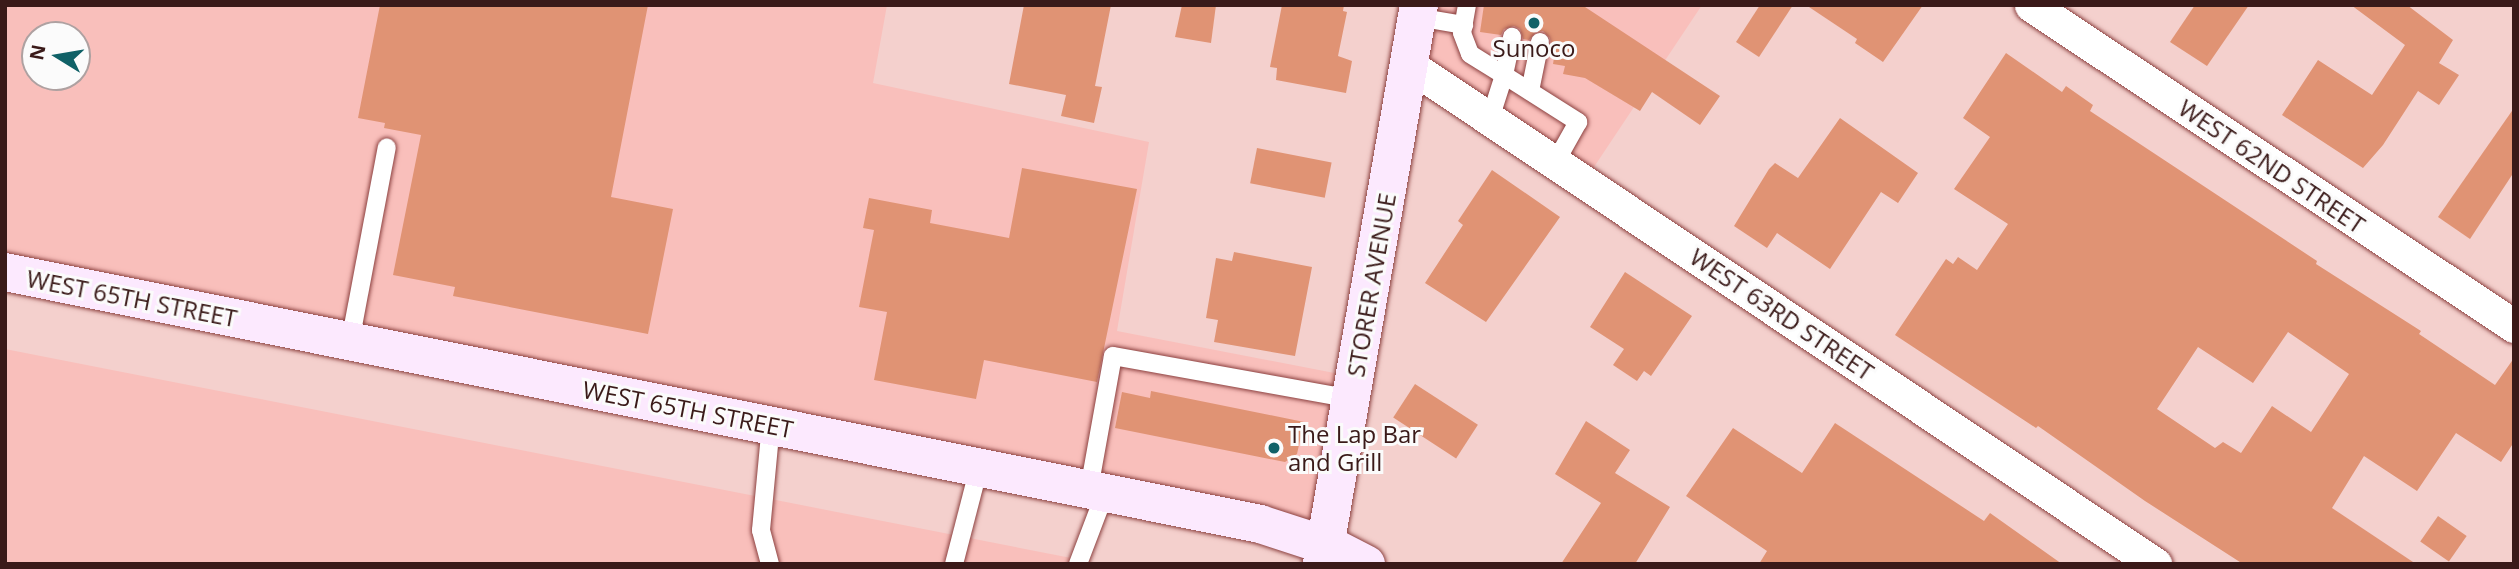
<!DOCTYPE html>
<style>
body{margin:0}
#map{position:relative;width:2519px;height:569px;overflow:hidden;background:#f4d0cd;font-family:"Open Sans",sans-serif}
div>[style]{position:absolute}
.built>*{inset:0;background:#f9bfbb}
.building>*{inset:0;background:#e09374;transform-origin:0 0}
.roads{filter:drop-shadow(0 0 2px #8c4140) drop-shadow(0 0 2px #8c4140)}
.lane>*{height:18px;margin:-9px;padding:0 9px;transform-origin:9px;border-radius:9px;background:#fff}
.street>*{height:33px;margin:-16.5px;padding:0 16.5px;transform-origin:16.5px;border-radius:16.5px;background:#fff}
.secondary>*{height:38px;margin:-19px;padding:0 19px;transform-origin:19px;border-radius:19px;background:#fce9fe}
.dots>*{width:19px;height:19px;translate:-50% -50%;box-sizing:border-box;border:4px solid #fbfbfb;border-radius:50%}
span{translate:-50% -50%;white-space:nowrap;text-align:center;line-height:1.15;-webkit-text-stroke:6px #fbfbfb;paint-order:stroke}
.poi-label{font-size:24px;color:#3a1a19}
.left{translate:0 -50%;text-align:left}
.street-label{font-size:24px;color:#3a1a19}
.frame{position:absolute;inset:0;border:7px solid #3a1a19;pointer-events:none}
.north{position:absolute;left:21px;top:21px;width:70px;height:70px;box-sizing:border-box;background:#fbfbfb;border:2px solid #aea1a1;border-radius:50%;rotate:281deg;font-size:19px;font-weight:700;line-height:28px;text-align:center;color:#3a1a19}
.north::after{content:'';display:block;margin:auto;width:24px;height:32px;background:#106167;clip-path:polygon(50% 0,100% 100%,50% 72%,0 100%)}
</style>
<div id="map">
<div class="built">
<i style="clip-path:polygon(evenodd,5px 5px,887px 5px,873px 83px,1149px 142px,1117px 331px,1355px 377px,1325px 545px,5px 272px,5px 5px,35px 35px,77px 35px,77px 77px,35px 77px,35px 35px)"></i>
<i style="clip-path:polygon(1419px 5px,1702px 5px,1584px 182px,1409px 65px)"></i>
<i style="clip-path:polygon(5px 349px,1102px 564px,5px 564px)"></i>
</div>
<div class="building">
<i style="clip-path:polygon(380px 5px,648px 5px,611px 197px,673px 209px,648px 334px,453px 296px,455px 287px,393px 275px,421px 135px,384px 128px,385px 123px,358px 118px)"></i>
<i style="clip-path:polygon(1024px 5px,1111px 5px,1095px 86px,1102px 87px,1094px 123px,1061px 116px,1066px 95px,1009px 84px)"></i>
<i style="clip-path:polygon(1182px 5px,1216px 5px,1211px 43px,1175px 37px)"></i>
<i style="clip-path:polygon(1282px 5px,1344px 5px,1343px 11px,1347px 12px,1338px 56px,1352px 61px,1346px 93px,1276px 80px,1277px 68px,1270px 67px)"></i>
<i style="clip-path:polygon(1484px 5px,1582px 5px,1720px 96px,1700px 125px,1652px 92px,1640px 111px,1585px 78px,1563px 74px,1565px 66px,1553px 64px,1556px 45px,1551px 44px,1550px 38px,1543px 31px,1536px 32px,1529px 40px,1523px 39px,1520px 29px,1514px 26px,1504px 29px,1501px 35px,1480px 32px)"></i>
<i style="clip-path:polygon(1760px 5px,1793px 5px,1759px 57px,1736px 42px)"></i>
<i style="clip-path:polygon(1806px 5px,1923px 5px,1883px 62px,1855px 43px,1857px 39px)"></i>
<i style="clip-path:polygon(2195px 5px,2249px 5px,2207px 66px,2170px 42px)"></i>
<i style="clip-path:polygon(2351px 5px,2407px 5px,2453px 40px,2439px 63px,2459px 75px,2439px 105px,2418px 91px,2383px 145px,2363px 168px,2282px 115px,2318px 60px,2372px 95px,2405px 45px)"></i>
<i style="clip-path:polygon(evenodd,2006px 53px,2062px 92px,2066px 86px,2093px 105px,2090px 111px,2317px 261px,2316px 264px,2421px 331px,2419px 334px,2495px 385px,2514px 358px,2514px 442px,2501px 462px,2456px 433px,2417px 491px,2364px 456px,2332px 508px,2416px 564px,2243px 564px,2145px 501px,2038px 426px,2036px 428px,1895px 335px,1946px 259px,1953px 264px,1958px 257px,1977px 270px,2008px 224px,1954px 189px,1990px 137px,1963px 118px,2006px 53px,2288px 332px,2349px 374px,2311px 432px,2272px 406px,2241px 453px,2223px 442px,2215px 448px,2157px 409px,2198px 347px,2253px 383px,2288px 332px)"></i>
<i style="clip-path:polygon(2514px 108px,2514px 172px,2470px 239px,2438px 217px)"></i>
<i style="clip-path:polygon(1840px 118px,1918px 173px,1898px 203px,1881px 192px,1830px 269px,1777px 233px,1767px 248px,1734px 226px,1769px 169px,1775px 163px,1798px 178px)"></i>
<i style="left:1257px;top:148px;width:76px;height:36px;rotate:11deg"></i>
<i style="clip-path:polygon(1022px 168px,1137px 189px,1097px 382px,984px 360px,976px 399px,874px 380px,887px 312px,859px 307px,874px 230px,863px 228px,869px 198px,932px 210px,930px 223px,1009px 238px)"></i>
<i style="clip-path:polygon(1492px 170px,1560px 217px,1486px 322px,1425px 283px,1463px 225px,1458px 221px)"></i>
<i style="clip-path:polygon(1234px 252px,1312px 267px,1295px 356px,1214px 342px,1218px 320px,1206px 318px,1216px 258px,1232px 261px)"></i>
<i style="clip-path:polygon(1625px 272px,1692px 316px,1651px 376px,1644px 371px,1637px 381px,1613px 365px,1624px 349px,1590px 327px)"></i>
<i style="left:1415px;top:384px;width:75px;height:40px;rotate:33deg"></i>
<i style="clip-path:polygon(1151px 391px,1304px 422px,1297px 454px,1285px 462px,1115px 428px,1122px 392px,1150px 398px)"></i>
<i style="clip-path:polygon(1586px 421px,1630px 450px,1615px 473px,1670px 507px,1635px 564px,1561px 564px,1601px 503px,1555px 474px)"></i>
<i style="clip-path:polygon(1835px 423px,1984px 521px,1990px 513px,2062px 564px,1759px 564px,1767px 551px,1686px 496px,1733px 428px,1802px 473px)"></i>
<i style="left:2438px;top:516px;width:35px;height:31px;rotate:35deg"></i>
</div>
<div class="roads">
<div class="lane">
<i style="left:1467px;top:5px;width:28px;rotate:100deg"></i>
<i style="left:1462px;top:33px;width:22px;rotate:69deg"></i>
<i style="left:1470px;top:54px;width:40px;rotate:32deg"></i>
<i style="left:1504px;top:75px;width:39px;rotate:-78deg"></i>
<i style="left:1417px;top:17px;width:48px;rotate:9.7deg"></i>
<i style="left:1530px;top:91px;width:50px;rotate:-78.5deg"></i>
<i style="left:1490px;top:119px;width:46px;rotate:-72.3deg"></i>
<i style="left:1504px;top:75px;width:88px;rotate:32.4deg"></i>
<i style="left:1578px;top:122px;width:47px;rotate:119.3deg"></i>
<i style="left:350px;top:342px;width:198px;rotate:-79.3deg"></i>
<i style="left:1089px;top:489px;width:135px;rotate:-79.8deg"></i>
<i style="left:1113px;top:356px;width:242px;rotate:10.2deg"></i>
<i style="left:770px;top:564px;width:35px;rotate:-105deg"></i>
<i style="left:761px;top:530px;width:105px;rotate:-84.6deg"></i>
<i style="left:954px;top:564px;width:100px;rotate:-75.5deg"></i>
<i style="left:1078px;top:564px;width:76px;rotate:-69.2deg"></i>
</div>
<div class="street">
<i style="left:2031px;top:5px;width:580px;rotate:33.61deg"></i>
<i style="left:1409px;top:65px;width:898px;rotate:33.78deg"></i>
</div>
<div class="secondary">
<i style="left:5px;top:272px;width:1280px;rotate:11.35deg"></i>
<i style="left:1260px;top:524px;width:78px;rotate:18deg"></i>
<i style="left:1334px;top:548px;width:36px;rotate:27deg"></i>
<i style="left:1322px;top:564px;width:567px;rotate:-80.16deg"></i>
</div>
</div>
<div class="dots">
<i style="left:1534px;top:23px;background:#106167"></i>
<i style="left:1274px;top:448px;background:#106167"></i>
</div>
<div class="poi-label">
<span style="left:1534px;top:48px">Sunoco</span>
<span class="left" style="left:1288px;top:448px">The Lap Bar<br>and Grill</span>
</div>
<div class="street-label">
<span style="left:2272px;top:166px;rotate:34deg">WEST 62ND STREET</span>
<span style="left:1371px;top:285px;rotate:-80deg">STORER AVENUE</span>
<span style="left:132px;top:298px;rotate:11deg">WEST 65TH STREET</span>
<span style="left:1782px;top:314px;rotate:34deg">WEST 63RD STREET</span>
<span style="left:688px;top:409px;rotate:11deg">WEST 65TH STREET</span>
</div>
<div class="frame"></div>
<div class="north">N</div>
</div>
